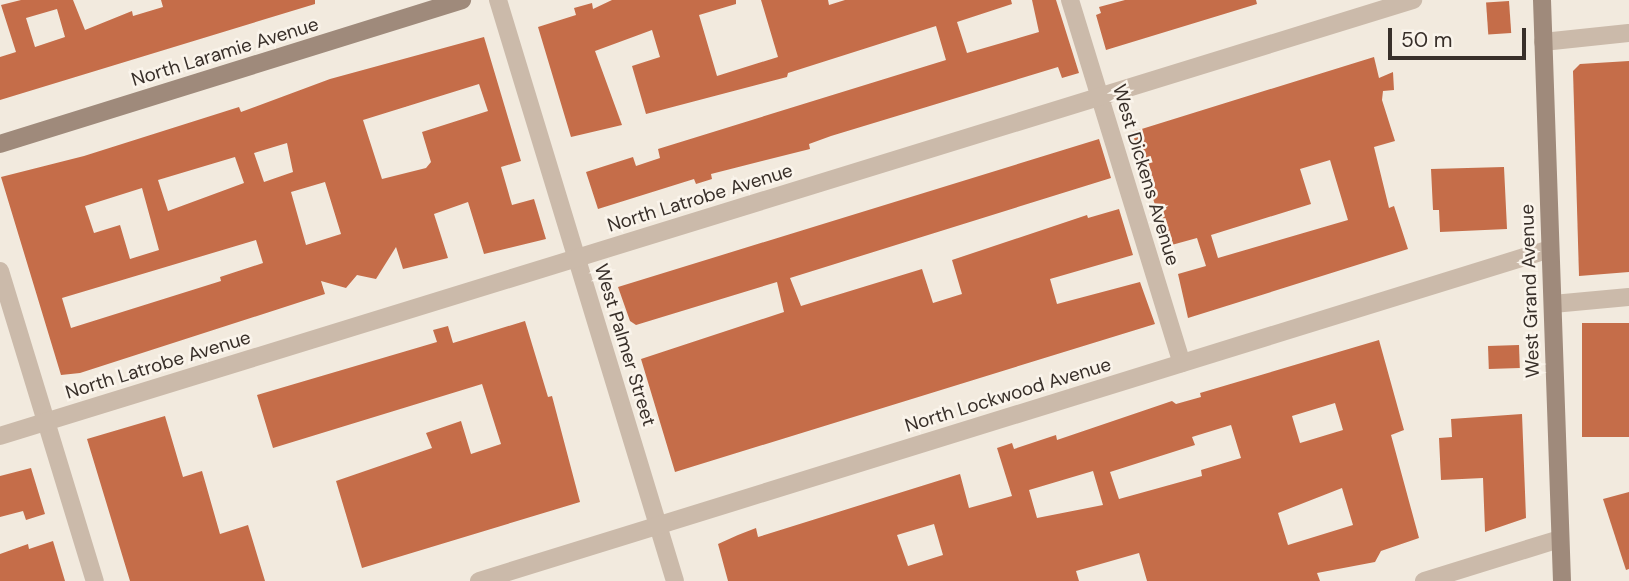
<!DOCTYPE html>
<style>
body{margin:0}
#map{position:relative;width:1629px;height:581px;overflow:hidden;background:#f2eade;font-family:"DM Sans",sans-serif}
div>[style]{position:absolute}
.building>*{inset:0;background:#c56d49;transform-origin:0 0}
.street>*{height:18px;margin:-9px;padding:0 9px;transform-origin:9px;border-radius:9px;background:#cbbaaa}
.secondary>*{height:18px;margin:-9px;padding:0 9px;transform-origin:9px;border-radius:9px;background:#9f8a7b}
span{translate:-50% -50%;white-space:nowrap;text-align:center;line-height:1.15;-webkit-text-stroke:5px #faf4eb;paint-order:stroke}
.street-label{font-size:19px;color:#382f29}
.scale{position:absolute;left:1388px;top:28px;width:138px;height:32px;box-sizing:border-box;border:4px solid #382f29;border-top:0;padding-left:9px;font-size:21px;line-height:24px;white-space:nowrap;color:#382f29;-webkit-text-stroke:5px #faf4eb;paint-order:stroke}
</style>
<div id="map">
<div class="building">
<i style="clip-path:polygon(evenodd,21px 0,73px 0,85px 30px,132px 11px,133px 16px,163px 7px,161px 0,315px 0,315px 4px,0 100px,0 57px,16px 52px,1px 5px,21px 0,57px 9px,65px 37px,35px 47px,26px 18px,57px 9px)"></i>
<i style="clip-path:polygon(612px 0,736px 0,736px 4px,699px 15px,717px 76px,778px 57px,761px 0,828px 0,829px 5px,845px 0,1011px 0,1012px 4px,957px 22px,967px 53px,1039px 32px,1032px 0,1056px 0,1079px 73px,1062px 78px,1058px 67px,831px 136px,809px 144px,810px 149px,711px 174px,712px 179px,696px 184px,694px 179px,598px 209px,586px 172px,633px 157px,636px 166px,660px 158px,658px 149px,946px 60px,936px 26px,788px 73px,787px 77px,646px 114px,632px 66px,660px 57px,652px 30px,595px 51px,622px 125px,571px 137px,538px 27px,576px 15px,574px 8px,592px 3px,593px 9px)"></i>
<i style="clip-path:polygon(1125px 0,1256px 0,1257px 4px,1106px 50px,1096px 15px,1101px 13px,1099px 7px)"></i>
<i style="left:1509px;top:1px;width:32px;height:23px;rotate:86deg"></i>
<i style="clip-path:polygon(evenodd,484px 37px,521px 161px,501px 167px,512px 205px,534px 199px,546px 239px,484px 254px,468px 202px,434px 214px,448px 258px,403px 269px,396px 247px,376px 279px,357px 275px,346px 288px,321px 281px,325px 294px,80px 373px,61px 375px,1px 177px,84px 156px,239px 107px,241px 112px,330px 79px,484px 37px,479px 84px,488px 111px,422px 132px,431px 162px,426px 168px,382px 179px,363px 120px,479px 84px,484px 37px,287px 143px,293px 172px,264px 182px,254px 153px,287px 143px,484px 37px,235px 157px,244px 183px,168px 211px,158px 180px,235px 157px,484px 37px,325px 182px,341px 234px,306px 245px,291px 192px,325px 182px,484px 37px,142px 188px,159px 250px,130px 259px,120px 225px,94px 233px,85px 206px,142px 188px,484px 37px,256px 240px,263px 263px,220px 277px,221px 281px,71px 328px,62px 298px,256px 240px)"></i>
<i style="clip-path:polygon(evenodd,1374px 57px,1379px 78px,1393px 72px,1394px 90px,1383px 91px,1382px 100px,1395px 141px,1374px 147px,1389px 208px,1394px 206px,1408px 249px,1188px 318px,1178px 274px,1206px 266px,1197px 238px,1168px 246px,1132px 132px,1374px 57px,1330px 160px,1348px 220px,1218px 258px,1211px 235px,1311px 204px,1300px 169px,1330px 160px)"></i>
<i style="clip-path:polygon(1629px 61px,1629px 272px,1579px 276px,1573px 71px,1580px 64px)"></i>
<i style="clip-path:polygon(1099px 139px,1111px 178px,790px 278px,801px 306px,922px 269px,933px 303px,962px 294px,952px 260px,1087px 215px,1088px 218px,1119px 209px,1133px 255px,1050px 279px,1057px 304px,1140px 282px,1155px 324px,675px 472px,641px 359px,784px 312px,777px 282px,636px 325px,630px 321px,618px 287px)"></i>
<i style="clip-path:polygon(1504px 167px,1507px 229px,1440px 232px,1439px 210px,1433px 210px,1431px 169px)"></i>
<i style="clip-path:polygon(525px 321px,548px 397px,552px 396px,580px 502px,362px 568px,336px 481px,432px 448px,426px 433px,461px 421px,471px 454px,501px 444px,482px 384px,273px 448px,257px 395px,437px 342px,433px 330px,448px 326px,453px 343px)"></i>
<i style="left:1629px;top:323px;width:114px;height:47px;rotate:90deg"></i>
<i style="clip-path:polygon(evenodd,1379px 340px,1404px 430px,1391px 435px,1419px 538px,1381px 551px,1375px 562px,1317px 573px,1320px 581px,1147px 581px,1139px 553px,1076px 571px,1079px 581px,728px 581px,718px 544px,738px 535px,756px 528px,758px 537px,960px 474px,969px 508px,1012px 496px,997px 448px,1012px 443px,1014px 449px,1056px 435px,1057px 440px,1172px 401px,1176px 404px,1201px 397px,1200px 393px,1379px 340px,1335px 403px,1343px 430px,1300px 443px,1292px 416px,1335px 403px,1379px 340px,1231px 425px,1241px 458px,1201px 470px,1202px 476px,1119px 499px,1110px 472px,1195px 445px,1192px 437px,1231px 425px,1379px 340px,1093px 471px,1103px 505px,1037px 518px,1029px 490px,1093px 471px,1379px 340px,1342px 488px,1353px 525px,1288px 545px,1278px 513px,1342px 488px,1379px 340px,934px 524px,943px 555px,908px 566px,897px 535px,934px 524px)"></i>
<i style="left:1519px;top:345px;width:23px;height:31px;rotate:88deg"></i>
<i style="clip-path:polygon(1522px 414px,1526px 518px,1485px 532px,1483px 478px,1441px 480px,1439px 438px,1452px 437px,1451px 419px)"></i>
<i style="clip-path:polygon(165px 416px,183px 477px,202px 471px,220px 534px,248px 525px,265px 581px,130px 581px,87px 439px)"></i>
<i style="clip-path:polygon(31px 468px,45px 514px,26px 520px,23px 511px,0 517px,0 476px)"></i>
<i style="clip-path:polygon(1629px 492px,1629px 569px,1626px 570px,1603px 499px)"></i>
<i style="clip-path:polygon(53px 541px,65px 581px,0 581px,0 554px,28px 544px,29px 549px)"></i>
</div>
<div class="street">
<i style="left:498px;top:0;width:607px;rotate:73.06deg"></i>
<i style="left:1070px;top:0;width:380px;rotate:72.9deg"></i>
<i style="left:1543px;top:42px;width:86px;rotate:-6deg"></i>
<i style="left:0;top:271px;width:324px;rotate:73deg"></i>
<i style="left:1553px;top:304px;width:76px;rotate:-5.3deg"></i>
<i style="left:0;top:436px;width:1479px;rotate:-17.15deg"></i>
<i style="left:479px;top:581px;width:1121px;rotate:-17.22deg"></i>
<i style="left:1424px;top:581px;width:142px;rotate:-17.2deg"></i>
</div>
<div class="secondary">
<i style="left:1542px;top:0;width:581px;rotate:88.03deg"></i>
<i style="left:0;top:144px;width:484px;rotate:-17.3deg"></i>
</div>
<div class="street-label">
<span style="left:225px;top:52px;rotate:-17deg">North Laramie Avenue</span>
<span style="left:1146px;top:175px;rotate:73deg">West Dickens Avenue</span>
<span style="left:700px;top:198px;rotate:-17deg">North Latrobe Avenue</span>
<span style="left:1530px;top:291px;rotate:-92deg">West Grand Avenue</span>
<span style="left:625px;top:345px;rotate:73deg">West Palmer Street</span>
<span style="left:158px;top:365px;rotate:-17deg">North Latrobe Avenue</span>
<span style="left:1008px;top:395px;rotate:-17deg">North Lockwood Avenue</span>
</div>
<div class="scale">50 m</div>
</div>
